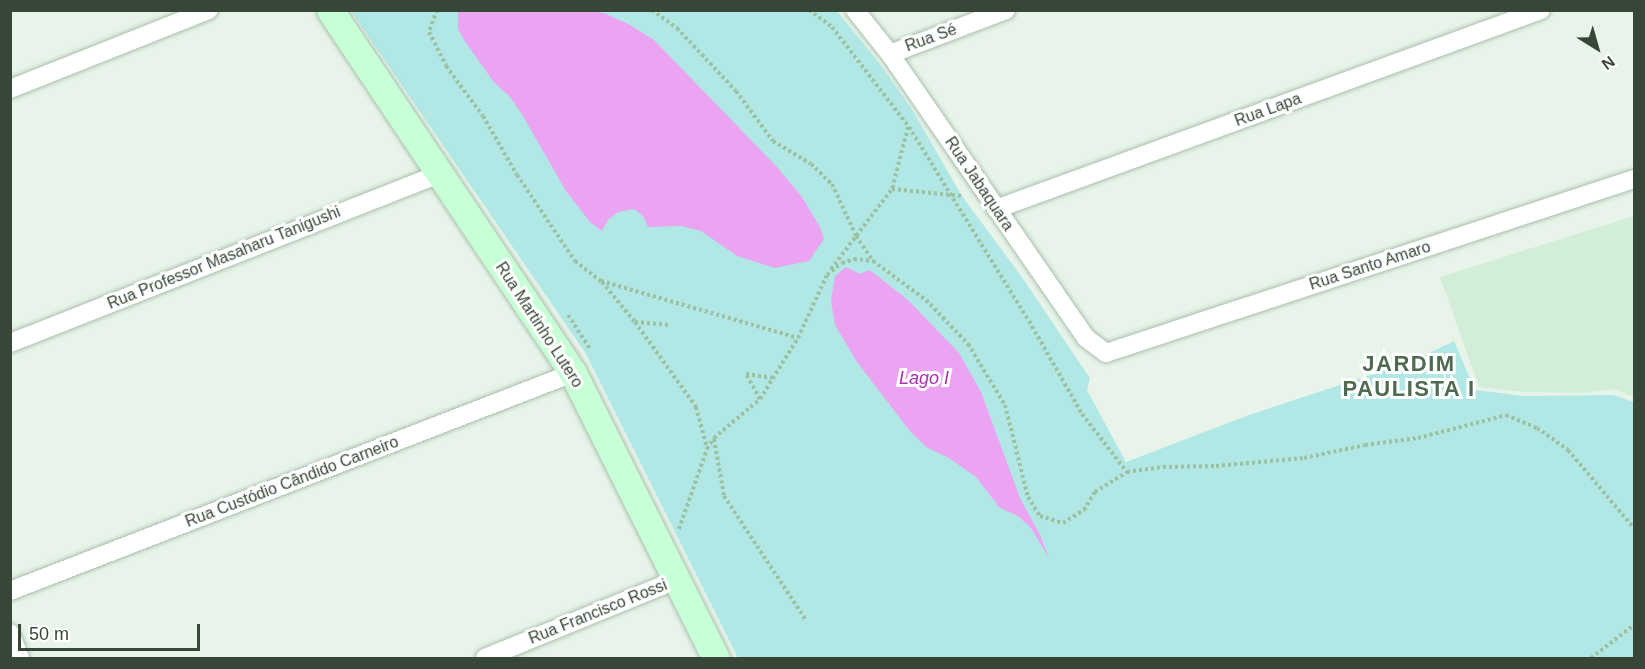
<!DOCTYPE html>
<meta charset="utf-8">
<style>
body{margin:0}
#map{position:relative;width:1645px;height:669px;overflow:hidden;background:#e8f4ea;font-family:Arial,sans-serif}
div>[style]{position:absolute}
.education>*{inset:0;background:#d2edd8}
.green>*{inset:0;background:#b1e8e5}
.water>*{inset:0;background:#eaa4f1}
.path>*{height:4px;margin-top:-2px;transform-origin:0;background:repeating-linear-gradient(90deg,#9bc1a1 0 3px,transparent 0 6px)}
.roads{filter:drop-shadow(0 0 2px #aac0ae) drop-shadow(0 0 2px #aac0ae)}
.street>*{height:18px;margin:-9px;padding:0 9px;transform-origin:9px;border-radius:9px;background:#fff}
.secondary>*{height:27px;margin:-13.5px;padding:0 13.5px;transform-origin:13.5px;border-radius:13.5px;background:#c7ffd6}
span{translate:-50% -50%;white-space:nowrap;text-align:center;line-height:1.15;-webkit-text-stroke:6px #fff;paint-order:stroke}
.street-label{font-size:16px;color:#364738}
.water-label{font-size:18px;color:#aa2fb4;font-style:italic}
.district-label{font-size:22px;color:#4e6a50;font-weight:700;letter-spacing:1.5px}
.frame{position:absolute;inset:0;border:12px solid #364738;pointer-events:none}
.north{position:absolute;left:1567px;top:18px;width:60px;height:60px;-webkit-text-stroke:4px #fff;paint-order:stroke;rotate:143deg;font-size:16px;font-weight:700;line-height:24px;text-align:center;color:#364738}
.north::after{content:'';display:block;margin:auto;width:21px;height:27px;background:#364738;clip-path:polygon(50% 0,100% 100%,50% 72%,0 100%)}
.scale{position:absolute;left:18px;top:624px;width:182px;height:27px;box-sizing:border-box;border:3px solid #364738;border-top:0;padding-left:8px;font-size:18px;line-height:21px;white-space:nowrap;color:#364738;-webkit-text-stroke:4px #fff;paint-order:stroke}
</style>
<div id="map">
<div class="education">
<i style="clip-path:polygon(1634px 216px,1634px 397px,1613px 389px,1585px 393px,1524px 392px,1479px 387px,1440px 277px)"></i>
</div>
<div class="green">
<i style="clip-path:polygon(351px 11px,837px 11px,880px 64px,913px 111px,962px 196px,1024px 280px,1077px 359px,1090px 378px,1087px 390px,1126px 462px,1249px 415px,1413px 361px,1454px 341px,1475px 390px,1525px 396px,1613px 395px,1634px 402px,1634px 658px,738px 658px,586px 354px)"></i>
</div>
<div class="water">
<i style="clip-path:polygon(458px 11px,582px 11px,604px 13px,630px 25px,654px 40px,776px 166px,802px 197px,820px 227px,824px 239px,809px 261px,775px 268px,737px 256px,701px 231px,681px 226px,648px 227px,643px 216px,634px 209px,618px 212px,608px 220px,602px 231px,590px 222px,566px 191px,523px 116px,511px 98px,493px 81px,464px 40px,458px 29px)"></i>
<i style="clip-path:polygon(846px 267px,860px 274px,869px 270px,875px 274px,909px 301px,959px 353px,981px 392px,1020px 498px,1040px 535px,1049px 558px,1031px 528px,1018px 516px,1000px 508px,976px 477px,949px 458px,926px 447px,909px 430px,857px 362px,835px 325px,831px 301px,835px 276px)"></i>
</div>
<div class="path">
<i style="left:437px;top:10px;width:23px;rotate:110deg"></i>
<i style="left:429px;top:32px;width:38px;rotate:63deg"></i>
<i style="left:446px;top:66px;width:62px;rotate:53.5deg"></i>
<i style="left:483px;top:116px;width:68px;rotate:60deg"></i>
<i style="left:517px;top:175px;width:104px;rotate:56deg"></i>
<i style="left:575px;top:261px;width:33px;rotate:38deg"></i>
<i style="left:601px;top:281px;width:205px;rotate:16.1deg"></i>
<i style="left:652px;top:10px;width:31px;rotate:36deg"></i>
<i style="left:677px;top:28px;width:86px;rotate:46.9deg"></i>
<i style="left:736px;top:91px;width:62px;rotate:53.5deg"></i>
<i style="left:773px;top:141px;width:44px;rotate:31.2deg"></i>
<i style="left:811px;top:164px;width:29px;rotate:44deg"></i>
<i style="left:832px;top:184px;width:57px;rotate:65.2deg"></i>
<i style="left:856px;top:236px;width:30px;rotate:56deg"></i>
<i style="left:809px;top:10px;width:29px;rotate:36deg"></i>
<i style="left:832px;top:27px;width:126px;rotate:52.4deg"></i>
<i style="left:909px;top:127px;width:228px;rotate:58.3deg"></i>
<i style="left:1029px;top:321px;width:107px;rotate:60.3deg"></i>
<i style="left:1082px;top:414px;width:73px;rotate:52.2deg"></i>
<i style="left:1127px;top:472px;width:36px;rotate:-8deg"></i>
<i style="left:1163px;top:467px;width:53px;rotate:-1.1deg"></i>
<i style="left:1216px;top:466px;width:88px;rotate:-5.2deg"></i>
<i style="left:1304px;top:458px;width:62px;rotate:-12deg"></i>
<i style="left:1365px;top:445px;width:53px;rotate:-7.5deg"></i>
<i style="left:1418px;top:438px;width:91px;rotate:-14.6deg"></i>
<i style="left:1506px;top:415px;width:34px;rotate:23deg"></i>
<i style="left:1537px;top:428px;width:38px;rotate:35deg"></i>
<i style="left:1568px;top:450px;width:102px;rotate:49.8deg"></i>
<i style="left:908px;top:127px;width:64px;rotate:104.5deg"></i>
<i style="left:892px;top:189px;width:70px;rotate:5.7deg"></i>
<i style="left:831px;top:269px;width:101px;rotate:-52.7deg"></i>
<i style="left:602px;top:282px;width:52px;rotate:50.5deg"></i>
<i style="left:635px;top:322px;width:105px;rotate:54.3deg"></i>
<i style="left:696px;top:407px;width:42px;rotate:75deg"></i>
<i style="left:568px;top:315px;width:40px;rotate:57.1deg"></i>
<i style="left:635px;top:322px;width:35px;rotate:5deg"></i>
<i style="left:760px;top:399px;width:29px;rotate:-119deg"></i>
<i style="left:746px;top:374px;width:28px;rotate:8deg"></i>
<i style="left:714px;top:439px;width:58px;rotate:80deg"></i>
<i style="left:724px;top:496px;width:147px;rotate:56.6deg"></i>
<i style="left:679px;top:529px;width:85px;rotate:-70.7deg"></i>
<i style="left:707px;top:449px;width:13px;rotate:-58deg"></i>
<i style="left:714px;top:438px;width:60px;rotate:-40.3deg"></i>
<i style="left:760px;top:399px;width:72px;rotate:-58.1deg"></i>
<i style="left:798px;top:338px;width:69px;rotate:-65.3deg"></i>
<i style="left:827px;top:275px;width:19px;rotate:-39deg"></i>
<i style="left:842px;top:263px;width:13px;rotate:-18deg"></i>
<i style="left:854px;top:259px;width:19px;rotate:6deg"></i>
<i style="left:873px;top:261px;width:66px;rotate:36.3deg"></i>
<i style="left:926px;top:300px;width:61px;rotate:46.3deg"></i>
<i style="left:968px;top:344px;width:71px;rotate:58.8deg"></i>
<i style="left:1005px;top:405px;width:95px;rotate:76deg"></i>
<i style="left:1028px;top:497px;width:22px;rotate:58deg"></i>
<i style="left:1040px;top:516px;width:24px;rotate:17deg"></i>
<i style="left:1063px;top:523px;width:25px;rotate:-32deg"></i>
<i style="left:1084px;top:510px;width:21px;rotate:-59deg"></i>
<i style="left:1095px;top:492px;width:38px;rotate:-32deg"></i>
<i style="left:1591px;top:658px;width:54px;rotate:-37.5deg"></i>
</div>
<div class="roads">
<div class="street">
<i style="left:855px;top:10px;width:56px;rotate:51.5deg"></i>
<i style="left:890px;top:54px;width:345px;rotate:55.4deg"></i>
<i style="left:1086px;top:338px;width:25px;rotate:37deg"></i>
<i style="left:1106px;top:353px;width:556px;rotate:-18.24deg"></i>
<i style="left:890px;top:54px;width:124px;rotate:-20.8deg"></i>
<i style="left:10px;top:89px;width:214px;rotate:-21.7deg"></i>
<i style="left:996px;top:209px;width:580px;rotate:-20.06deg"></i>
<i style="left:10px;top:343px;width:460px;rotate:-21.5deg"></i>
<i style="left:10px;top:591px;width:604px;rotate:-21.17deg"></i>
<i style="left:10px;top:633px;width:27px;rotate:68deg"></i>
<i style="left:485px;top:658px;width:209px;rotate:-22.2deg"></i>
</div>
<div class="secondary">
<i style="left:330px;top:10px;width:437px;rotate:56.2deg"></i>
<i style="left:573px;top:373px;width:319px;rotate:63.4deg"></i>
</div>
</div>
<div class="street-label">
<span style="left:931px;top:38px;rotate:-20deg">Rua Sé</span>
<span style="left:1268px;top:110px;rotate:-20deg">Rua Lapa</span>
<span style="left:979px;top:184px;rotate:56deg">Rua Jabaquara</span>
<span style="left:224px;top:258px;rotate:-22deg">Rua Professor Masaharu Tanigushi</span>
<span style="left:1370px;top:266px;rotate:-18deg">Rua Santo Amaro</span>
<span style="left:539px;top:325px;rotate:57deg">Rua Martinho Lutero</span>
<span style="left:292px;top:482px;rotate:-21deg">Rua Custódio Cândido Carneiro</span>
<span style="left:598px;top:612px;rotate:-22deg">Rua Francisco Rossi</span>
</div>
<div class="water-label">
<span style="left:924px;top:378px">Lago I</span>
</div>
<div class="district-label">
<span style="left:1409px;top:376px">JARDIM<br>PAULISTA I</span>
</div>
<div class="frame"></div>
<div class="north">N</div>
<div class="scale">50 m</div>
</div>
